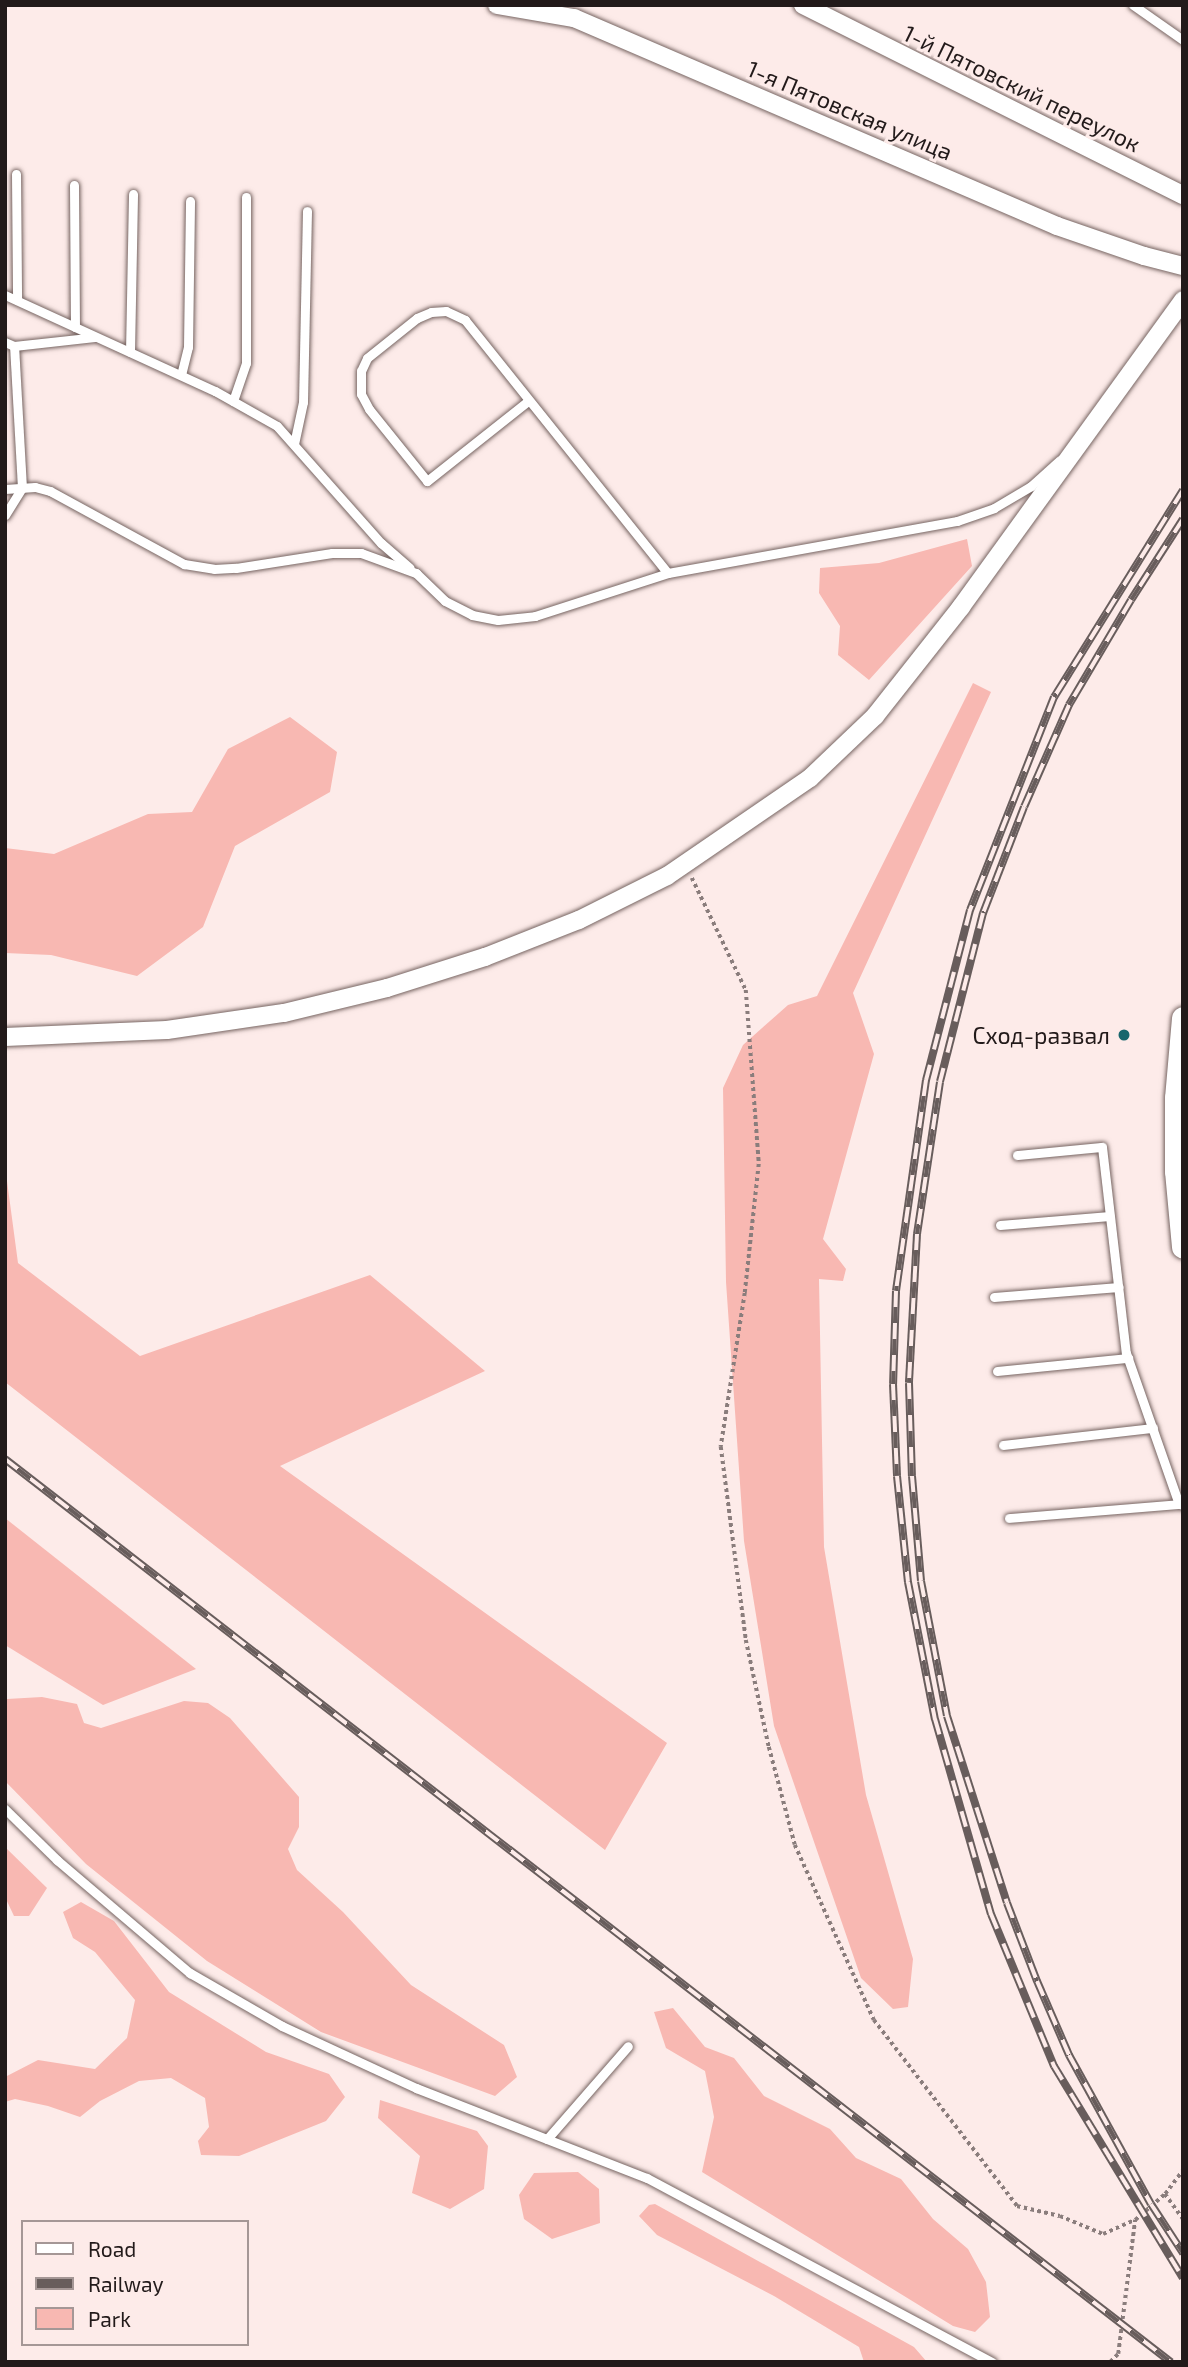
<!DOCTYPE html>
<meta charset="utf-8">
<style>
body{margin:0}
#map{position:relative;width:1188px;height:2367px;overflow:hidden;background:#fdebe9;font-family:"Exo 2",sans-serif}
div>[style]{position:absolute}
.green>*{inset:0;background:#f8b8b2}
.path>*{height:3.5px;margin-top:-1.75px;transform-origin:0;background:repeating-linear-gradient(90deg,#8a7d7c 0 3.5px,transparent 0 7px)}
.roads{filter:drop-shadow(0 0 2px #766461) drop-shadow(0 0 2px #766461)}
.service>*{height:9px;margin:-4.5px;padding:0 4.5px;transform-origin:4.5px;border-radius:4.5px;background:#fff}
.minor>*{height:18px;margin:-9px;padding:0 9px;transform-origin:9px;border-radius:9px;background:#fff}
.tertiary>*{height:23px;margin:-11.5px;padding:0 11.5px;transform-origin:11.5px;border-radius:11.5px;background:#fff}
.rail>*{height:8px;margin-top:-4px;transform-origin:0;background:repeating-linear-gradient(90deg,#fdebe9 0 16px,#685d5c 0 32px);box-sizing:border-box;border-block:2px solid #685d5c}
.dots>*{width:19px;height:19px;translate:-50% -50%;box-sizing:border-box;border:4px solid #fdebe9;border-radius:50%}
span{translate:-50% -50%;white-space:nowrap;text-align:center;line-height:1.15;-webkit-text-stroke:6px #fdebe9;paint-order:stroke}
.street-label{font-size:23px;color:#221a1a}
.poi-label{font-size:23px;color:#221a1a}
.right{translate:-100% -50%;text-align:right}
.frame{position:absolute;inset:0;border:7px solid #221a1a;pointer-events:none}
.legend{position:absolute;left:21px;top:2220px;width:228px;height:126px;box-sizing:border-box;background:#fdebe9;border:2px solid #a59796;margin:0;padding:9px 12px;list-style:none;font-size:21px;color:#221a1a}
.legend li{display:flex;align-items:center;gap:14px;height:35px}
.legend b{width:35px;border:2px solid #a59796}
</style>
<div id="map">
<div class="green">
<i style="clip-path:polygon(967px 539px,972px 566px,869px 680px,838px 655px,840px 626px,819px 593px,820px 568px,879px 563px)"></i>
<i style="clip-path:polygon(973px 683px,991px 692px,853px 993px,874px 1054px,823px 1239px,846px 1269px,843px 1281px,819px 1279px,824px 1547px,866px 1795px,913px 1959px,908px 2007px,893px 2009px,861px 1978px,774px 1726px,744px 1541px,726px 1282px,723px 1088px,743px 1045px,788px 1005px,817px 996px)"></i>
<i style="clip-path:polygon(290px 717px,337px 752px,330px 792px,235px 846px,203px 927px,137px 976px,51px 955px,5px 953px,5px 848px,54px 854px,148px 814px,192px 812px,228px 749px)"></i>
<i style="clip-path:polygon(5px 1166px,18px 1263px,140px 1356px,370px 1275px,485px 1371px,280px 1466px,667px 1743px,605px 1850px,5px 1382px)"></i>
<i style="clip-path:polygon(5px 1518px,196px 1669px,103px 1705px,5px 1645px)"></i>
<i style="clip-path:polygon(5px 1696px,7px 1699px,42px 1697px,77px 1704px,84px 1723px,101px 1728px,184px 1701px,208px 1703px,230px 1718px,299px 1797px,299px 1827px,288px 1849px,297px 1870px,343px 1912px,411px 1985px,504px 2045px,517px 2077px,495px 2096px,321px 2032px,207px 1961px,86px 1864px,5px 1781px)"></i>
<i style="clip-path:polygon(5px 1847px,47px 1888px,29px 1916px,14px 1916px,5px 1897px)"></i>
<i style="clip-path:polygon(81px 1902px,114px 1921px,169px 1992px,266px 2052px,329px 2074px,345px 2097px,326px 2121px,239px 2156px,201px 2155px,198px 2141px,209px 2127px,205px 2098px,171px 2078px,139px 2081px,100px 2101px,80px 2117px,48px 2106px,15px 2099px,5px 2102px,5px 2077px,38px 2060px,95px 2069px,127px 2038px,135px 2000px,95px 1952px,73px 1938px,63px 1912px)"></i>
<i style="clip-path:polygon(673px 2008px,705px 2047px,734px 2058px,764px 2096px,830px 2129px,856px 2158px,901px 2179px,933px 2219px,968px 2249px,986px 2282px,990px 2317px,975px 2332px,953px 2326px,702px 2172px,714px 2117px,705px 2071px,666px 2048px,654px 2012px)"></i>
<i style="clip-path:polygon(380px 2100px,477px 2131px,488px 2146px,484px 2189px,450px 2209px,412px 2193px,420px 2156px,378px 2118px)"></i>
<i style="clip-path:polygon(578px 2172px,599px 2189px,600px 2223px,552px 2239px,524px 2219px,519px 2195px,534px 2173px)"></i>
<i style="clip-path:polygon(655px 2204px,914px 2347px,927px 2362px,864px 2362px,859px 2347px,774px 2296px,657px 2235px,639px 2216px,649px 2205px)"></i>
</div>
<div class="path">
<i style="left:692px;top:878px;width:124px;rotate:64.3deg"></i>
<i style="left:746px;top:990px;width:174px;rotate:85.7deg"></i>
<i style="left:759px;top:1164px;width:130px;rotate:96.2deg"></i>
<i style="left:745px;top:1293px;width:156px;rotate:98.9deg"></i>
<i style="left:721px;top:1447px;width:195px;rotate:82.6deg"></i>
<i style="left:746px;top:1640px;width:109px;rotate:77.9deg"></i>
<i style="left:769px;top:1747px;width:101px;rotate:75.1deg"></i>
<i style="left:795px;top:1845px;width:192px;rotate:65.7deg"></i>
<i style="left:874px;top:2020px;width:235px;rotate:52.4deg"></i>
<i style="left:1017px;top:2206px;width:44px;rotate:13.1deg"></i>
<i style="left:1060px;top:2216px;width:47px;rotate:22.7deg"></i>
<i style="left:1103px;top:2234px;width:35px;rotate:-24deg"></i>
<i style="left:1135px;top:2220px;width:40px;rotate:-41deg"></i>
<i style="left:1165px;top:2194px;width:31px;rotate:54deg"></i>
<i style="left:1165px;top:2194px;width:30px;rotate:-53deg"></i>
<i style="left:1110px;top:2362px;width:11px;rotate:-45deg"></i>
<i style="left:1118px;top:2354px;width:135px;rotate:-82.8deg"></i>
</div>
<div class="roads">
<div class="service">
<i style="left:1133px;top:5px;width:61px;rotate:35deg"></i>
<i style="left:16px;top:174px;width:126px;rotate:89.5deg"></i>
<i style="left:74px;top:185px;width:142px;rotate:89.6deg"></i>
<i style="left:5px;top:295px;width:231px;rotate:24.6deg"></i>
<i style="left:215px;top:391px;width:71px;rotate:29.4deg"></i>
<i style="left:277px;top:426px;width:157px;rotate:48.4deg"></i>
<i style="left:381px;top:543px;width:38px;rotate:41deg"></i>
<i style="left:5px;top:342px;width:10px;rotate:24deg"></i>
<i style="left:14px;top:346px;width:81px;rotate:-6.3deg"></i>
<i style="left:130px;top:352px;width:158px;rotate:-88.9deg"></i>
<i style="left:181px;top:375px;width:29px;rotate:-76deg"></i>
<i style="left:188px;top:347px;width:146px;rotate:-89.2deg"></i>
<i style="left:233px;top:401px;width:40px;rotate:-71.1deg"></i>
<i style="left:246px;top:363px;width:166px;rotate:-90deg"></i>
<i style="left:528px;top:401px;width:129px;rotate:141.6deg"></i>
<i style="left:427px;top:481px;width:92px;rotate:-128.9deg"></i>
<i style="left:369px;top:409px;width:17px;rotate:-118deg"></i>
<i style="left:361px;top:394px;width:23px;rotate:-90deg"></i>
<i style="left:361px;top:371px;width:14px;rotate:-65deg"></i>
<i style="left:367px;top:358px;width:64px;rotate:-38.7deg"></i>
<i style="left:417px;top:318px;width:15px;rotate:-23deg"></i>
<i style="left:431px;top:312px;width:15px;rotate:-4deg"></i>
<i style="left:446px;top:311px;width:21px;rotate:25deg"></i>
<i style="left:465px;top:320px;width:324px;rotate:51.3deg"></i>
<i style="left:294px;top:444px;width:43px;rotate:-77.9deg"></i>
<i style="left:303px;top:402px;width:191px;rotate:-88.8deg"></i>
<i style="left:5px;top:489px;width:30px;rotate:-4deg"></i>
<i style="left:35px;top:487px;width:16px;rotate:15deg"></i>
<i style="left:50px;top:491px;width:153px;rotate:28.6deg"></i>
<i style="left:184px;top:564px;width:30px;rotate:9deg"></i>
<i style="left:214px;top:569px;width:22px;rotate:-3deg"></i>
<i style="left:236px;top:568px;width:97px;rotate:-8.9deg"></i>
<i style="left:332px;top:553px;width:29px"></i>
<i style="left:361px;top:553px;width:59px;rotate:20deg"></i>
<i style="left:416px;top:573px;width:40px;rotate:44deg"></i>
<i style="left:445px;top:601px;width:30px;rotate:27deg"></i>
<i style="left:472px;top:615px;width:26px;rotate:11deg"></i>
<i style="left:498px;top:620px;width:37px;rotate:-6deg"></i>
<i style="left:535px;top:616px;width:140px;rotate:-17.9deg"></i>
<i style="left:668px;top:573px;width:294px;rotate:-10.2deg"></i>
<i style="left:957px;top:521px;width:39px;rotate:-19deg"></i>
<i style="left:994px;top:508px;width:43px;rotate:-30.7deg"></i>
<i style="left:1031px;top:486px;width:38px;rotate:-42deg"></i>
<i style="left:5px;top:515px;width:32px;rotate:-58deg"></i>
<i style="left:22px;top:488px;width:142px;rotate:-93.2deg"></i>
<i style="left:1017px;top:1155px;width:85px;rotate:-5.4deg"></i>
<i style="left:1102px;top:1147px;width:207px;rotate:83.4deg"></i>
<i style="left:1126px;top:1353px;width:160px;rotate:70.7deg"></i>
<i style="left:1179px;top:1504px;width:4px;rotate:14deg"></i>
<i style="left:1000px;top:1225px;width:110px;rotate:-4.7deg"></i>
<i style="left:994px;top:1297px;width:125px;rotate:-4.6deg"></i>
<i style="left:997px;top:1371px;width:132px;rotate:-5.7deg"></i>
<i style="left:1003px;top:1445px;width:151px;rotate:-6.5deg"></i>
<i style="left:1009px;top:1518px;width:171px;rotate:-4.7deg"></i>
<i style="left:5px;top:1809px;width:73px;rotate:44.4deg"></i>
<i style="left:57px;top:1860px;width:175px;rotate:40.4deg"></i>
<i style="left:190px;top:1973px;width:106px;rotate:29.9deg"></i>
<i style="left:282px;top:2026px;width:148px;rotate:24.8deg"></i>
<i style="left:416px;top:2088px;width:248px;rotate:21.3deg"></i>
<i style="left:647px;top:2178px;width:391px;rotate:28.1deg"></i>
<i style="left:547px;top:2139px;width:123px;rotate:-48.9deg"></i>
</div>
<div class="minor">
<i style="left:497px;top:5px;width:78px;rotate:9.6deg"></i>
<i style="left:574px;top:18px;width:526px;rotate:23.3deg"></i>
<i style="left:1057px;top:226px;width:92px;rotate:19deg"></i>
<i style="left:1144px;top:256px;width:40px;rotate:14.4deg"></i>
<i style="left:803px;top:5px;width:425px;rotate:26.6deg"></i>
<i style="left:5px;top:1037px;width:162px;rotate:-2.5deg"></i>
<i style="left:167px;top:1030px;width:118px;rotate:-8.3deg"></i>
<i style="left:284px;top:1013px;width:106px;rotate:-13.6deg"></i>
<i style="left:387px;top:988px;width:103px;rotate:-17.6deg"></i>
<i style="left:485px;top:957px;width:101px;rotate:-21.5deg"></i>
<i style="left:579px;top:920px;width:98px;rotate:-26.6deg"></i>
<i style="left:667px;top:876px;width:173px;rotate:-34.4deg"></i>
<i style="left:810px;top:778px;width:90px;rotate:-43.6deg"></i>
<i style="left:875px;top:716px;width:139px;rotate:-51.7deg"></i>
<i style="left:961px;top:607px;width:379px;rotate:-54.1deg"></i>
</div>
<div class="tertiary">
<i style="left:1183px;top:1018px;width:80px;rotate:95deg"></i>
<i style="left:1176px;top:1098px;width:73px;rotate:90deg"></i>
<i style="left:1176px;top:1171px;width:76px;rotate:84.7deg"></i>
</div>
</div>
<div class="rail">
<i style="left:1183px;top:490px;width:244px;rotate:121.9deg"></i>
<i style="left:1054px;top:697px;width:229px;rotate:111.5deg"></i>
<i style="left:970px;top:910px;width:176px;rotate:104.5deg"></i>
<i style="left:926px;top:1080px;width:213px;rotate:98.1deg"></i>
<i style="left:896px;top:1291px;width:93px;rotate:91.8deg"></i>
<i style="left:893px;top:1384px;width:92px;rotate:87.5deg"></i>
<i style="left:897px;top:1476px;width:107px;rotate:84.1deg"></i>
<i style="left:908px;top:1582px;width:140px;rotate:78.9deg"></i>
<i style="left:935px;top:1719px;width:203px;rotate:74deg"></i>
<i style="left:991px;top:1914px;width:165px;rotate:67.5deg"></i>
<i style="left:1054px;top:2066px;width:248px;rotate:58.7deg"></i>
<i style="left:1183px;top:519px;width:96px;rotate:122.7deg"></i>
<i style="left:1131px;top:600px;width:122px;rotate:120.6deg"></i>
<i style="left:1069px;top:705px;width:111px;rotate:113.8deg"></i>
<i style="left:1024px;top:807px;width:114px;rotate:111.1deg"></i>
<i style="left:983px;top:913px;width:174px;rotate:104.3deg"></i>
<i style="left:940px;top:1082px;width:154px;rotate:98.6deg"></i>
<i style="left:917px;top:1234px;width:149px;rotate:93.1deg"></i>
<i style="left:909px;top:1383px;width:93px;rotate:88.2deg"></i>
<i style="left:912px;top:1476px;width:105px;rotate:85.1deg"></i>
<i style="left:921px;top:1581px;width:137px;rotate:79.1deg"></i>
<i style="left:947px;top:1716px;width:196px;rotate:72.2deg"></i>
<i style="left:1007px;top:1903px;width:84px;rotate:69deg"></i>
<i style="left:1037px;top:1981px;width:81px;rotate:66.6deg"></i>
<i style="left:1069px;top:2055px;width:170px;rotate:61.2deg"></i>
<i style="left:1151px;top:2204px;width:59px;rotate:56.9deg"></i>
<i style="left:5px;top:1459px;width:1475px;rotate:37.76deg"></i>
</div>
<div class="dots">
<i style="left:1124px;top:1035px;background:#18666c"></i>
</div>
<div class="street-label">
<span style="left:1022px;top:88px;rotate:26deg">1-й Пятовский переулок</span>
<span style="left:850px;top:110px;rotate:23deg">1-я Пятовская улица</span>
</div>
<div class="poi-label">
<span class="right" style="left:1110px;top:1035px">Сход-развал</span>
</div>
<div class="frame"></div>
<ul class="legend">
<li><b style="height:9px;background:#fff"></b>Road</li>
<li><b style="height:9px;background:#685d5c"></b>Railway</li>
<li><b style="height:19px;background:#f8b8b2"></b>Park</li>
</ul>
</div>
